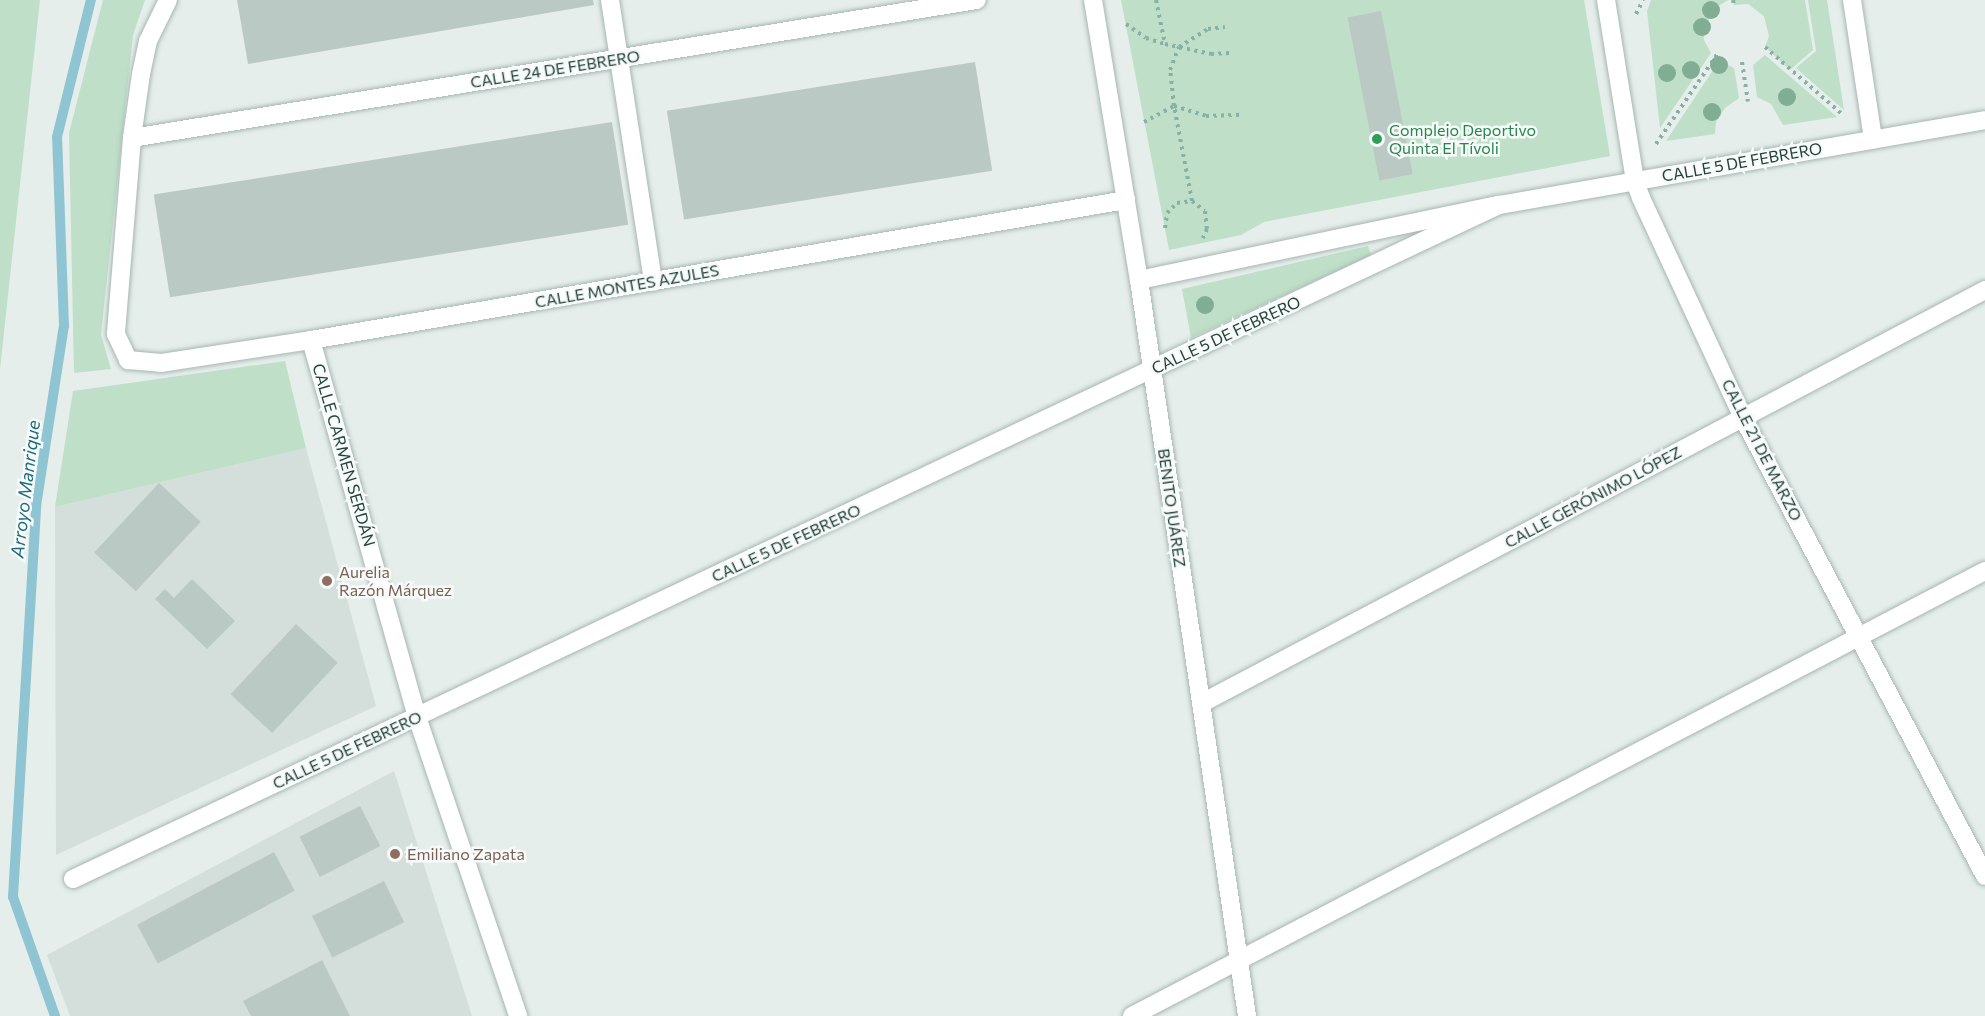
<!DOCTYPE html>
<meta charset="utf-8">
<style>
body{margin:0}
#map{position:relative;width:1985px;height:1016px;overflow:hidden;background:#e5eeeb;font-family:Commissioner,sans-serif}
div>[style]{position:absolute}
.built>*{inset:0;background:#d4deda}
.green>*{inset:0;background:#bfdfc9}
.stream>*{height:10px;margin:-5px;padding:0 5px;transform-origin:5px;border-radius:5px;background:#8fc5d2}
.building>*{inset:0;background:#bbc9c4;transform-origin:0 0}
.path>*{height:4px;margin-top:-2px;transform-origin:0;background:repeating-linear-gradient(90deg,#87b1a5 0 3px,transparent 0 7.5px)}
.roads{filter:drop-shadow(0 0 2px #a7b6b2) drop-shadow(0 0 2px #a7b6b2)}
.street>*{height:18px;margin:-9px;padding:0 9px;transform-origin:9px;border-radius:9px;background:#fff}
.trees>*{width:18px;height:18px;margin:-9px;border-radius:50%;background:#81ad94}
.dots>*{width:16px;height:16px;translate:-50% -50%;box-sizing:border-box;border:3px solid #f6faf9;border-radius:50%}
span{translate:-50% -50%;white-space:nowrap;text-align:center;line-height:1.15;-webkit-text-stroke:5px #f6faf9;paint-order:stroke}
.street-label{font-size:16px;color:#24403a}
.leisure-label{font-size:16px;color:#27864d}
.left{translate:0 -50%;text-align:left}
.education-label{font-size:16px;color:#785e54}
.water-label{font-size:18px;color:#1f697c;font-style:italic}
</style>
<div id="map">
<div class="built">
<i style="clip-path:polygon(306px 448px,376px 706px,56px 855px,55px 507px)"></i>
<i style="clip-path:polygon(394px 771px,472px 1016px,70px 1016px,47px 955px)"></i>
</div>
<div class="green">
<i style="clip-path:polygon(0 0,40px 0,0 369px)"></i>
<i style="clip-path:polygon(103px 0,145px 0,133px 35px,101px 335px,111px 369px,74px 373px,69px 133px)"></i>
<i style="clip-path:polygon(1121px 0,1584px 0,1610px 156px,1264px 222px,1241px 235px,1169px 250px)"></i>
<i style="clip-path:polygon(1651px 0,1728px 0,1715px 8px,1704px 29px,1704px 40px,1711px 53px,1660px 128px,1647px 11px)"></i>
<i style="clip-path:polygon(1733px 0,1805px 0,1813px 50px,1790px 70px,1765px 47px,1769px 36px,1764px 16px,1748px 4px,1734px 5px)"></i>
<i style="clip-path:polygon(1808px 0,1827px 0,1844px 110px,1796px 68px,1816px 51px)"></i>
<i style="clip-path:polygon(1765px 55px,1837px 117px,1783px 125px,1771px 104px,1757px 97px,1753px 65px)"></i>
<i style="clip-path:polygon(1719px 61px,1734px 68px,1739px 98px,1725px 108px,1716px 122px,1715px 134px,1666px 141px)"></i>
<i style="clip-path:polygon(1368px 246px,1371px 255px,1191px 338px,1182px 289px)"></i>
<i style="clip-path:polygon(285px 361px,306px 448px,55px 507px,73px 391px)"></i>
</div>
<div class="stream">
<i style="left:55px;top:1016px;width:126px;rotate:-109.4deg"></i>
<i style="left:13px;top:897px;width:392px;rotate:-86.6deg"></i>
<i style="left:36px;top:506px;width:182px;rotate:-81.2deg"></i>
<i style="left:64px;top:326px;width:189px;rotate:-92.1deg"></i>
<i style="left:57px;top:137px;width:141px;rotate:-76.1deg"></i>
</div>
<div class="building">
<i style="clip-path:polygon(237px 0,593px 0,594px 5px,248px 64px)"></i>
<i style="left:1381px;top:11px;width:166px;height:34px;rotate:79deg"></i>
<i style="left:975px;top:62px;width:110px;height:312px;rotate:81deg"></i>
<i style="left:612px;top:122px;width:104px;height:464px;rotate:81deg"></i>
<i style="left:159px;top:483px;width:57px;height:95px;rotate:43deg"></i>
<i style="clip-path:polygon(192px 579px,235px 621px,207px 649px,155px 599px,165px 589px,174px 598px)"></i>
<i style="left:296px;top:624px;width:57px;height:96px;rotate:43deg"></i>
<i style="left:360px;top:806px;width:45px;height:68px;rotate:63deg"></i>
<i style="left:274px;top:852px;width:44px;height:155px;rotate:62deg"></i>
<i style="left:384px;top:881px;width:46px;height:80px;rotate:64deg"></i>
<i style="clip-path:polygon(322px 960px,350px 1016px,251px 1016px,243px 1001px)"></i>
</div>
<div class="path">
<i style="left:1156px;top:0;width:45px;rotate:78.4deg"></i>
<i style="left:1733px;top:0;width:5px;rotate:79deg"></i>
<i style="left:1636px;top:14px;width:16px;rotate:-63deg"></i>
<i style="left:1126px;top:24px;width:24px;rotate:35deg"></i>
<i style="left:1146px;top:38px;width:20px;rotate:18deg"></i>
<i style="left:1165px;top:44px;width:47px;rotate:12.3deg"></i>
<i style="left:1211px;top:54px;width:19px;rotate:-3deg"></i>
<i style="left:1765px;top:47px;width:102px;rotate:41deg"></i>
<i style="left:1742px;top:62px;width:40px;rotate:81.5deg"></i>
<i style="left:1144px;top:122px;width:34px;rotate:-28deg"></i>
<i style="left:1174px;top:106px;width:34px;rotate:17deg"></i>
<i style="left:1206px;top:116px;width:35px;rotate:-2deg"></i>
<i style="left:1656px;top:144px;width:110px;rotate:-55.7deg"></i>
<i style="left:1192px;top:201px;width:16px;rotate:38deg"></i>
<i style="left:1205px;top:211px;width:18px;rotate:84deg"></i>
<i style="left:1207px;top:229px;width:10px;rotate:114deg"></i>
<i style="left:1165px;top:228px;width:15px;rotate:-82deg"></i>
<i style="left:1167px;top:213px;width:14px;rotate:-45deg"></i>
<i style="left:1177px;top:203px;width:15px;rotate:-8deg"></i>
<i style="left:1192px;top:201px;width:97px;rotate:-100.7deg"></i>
<i style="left:1174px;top:106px;width:36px;rotate:-96deg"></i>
<i style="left:1170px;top:70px;width:25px;rotate:-69deg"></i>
<i style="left:1179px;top:47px;width:34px;rotate:-32deg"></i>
<i style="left:1208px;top:29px;width:17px;rotate:-7deg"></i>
</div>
<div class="roads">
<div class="street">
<i style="left:168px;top:0;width:46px;rotate:116deg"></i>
<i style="left:148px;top:41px;width:34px;rotate:102deg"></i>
<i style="left:141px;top:74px;width:65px;rotate:98deg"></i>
<i style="left:132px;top:138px;width:197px;rotate:94.7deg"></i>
<i style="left:116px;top:334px;width:29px;rotate:65deg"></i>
<i style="left:128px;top:360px;width:33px;rotate:5deg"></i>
<i style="left:161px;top:363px;width:152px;rotate:-8.7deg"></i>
<i style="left:311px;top:340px;width:827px;rotate:-9.75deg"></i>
<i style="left:610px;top:0;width:285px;rotate:81.3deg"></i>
<i style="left:1093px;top:0;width:284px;rotate:80.7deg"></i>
<i style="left:1139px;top:280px;width:744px;rotate:81.65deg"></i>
<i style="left:1606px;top:0;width:184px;rotate:80.9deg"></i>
<i style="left:1635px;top:182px;width:17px;rotate:69deg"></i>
<i style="left:1641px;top:198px;width:242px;rotate:65.1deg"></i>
<i style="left:1743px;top:418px;width:518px;rotate:62.15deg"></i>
<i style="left:1852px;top:0;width:141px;rotate:81.4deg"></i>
<i style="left:132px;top:138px;width:856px;rotate:-9.28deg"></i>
<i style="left:1139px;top:280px;width:368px;rotate:-11.8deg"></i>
<i style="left:1499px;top:205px;width:493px;rotate:-9.9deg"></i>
<i style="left:311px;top:340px;width:392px;rotate:74.3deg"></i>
<i style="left:417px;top:717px;width:316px;rotate:71.3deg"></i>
<i style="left:1202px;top:703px;width:885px;rotate:-27.81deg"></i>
<i style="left:73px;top:879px;width:1577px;rotate:-25.3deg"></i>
<i style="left:1132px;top:1016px;width:962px;rotate:-27.55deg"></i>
</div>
</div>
<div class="trees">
<i style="left:1711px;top:10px"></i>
<i style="left:1702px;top:27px"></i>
<i style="left:1719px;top:65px"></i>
<i style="left:1691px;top:70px"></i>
<i style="left:1667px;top:73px"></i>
<i style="left:1787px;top:97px"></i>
<i style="left:1712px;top:112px"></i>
<i style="left:1205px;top:305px"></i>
</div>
<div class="dots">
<i style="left:1377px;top:139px;background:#2e9e5b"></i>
<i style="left:327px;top:581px;background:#8d6e63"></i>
<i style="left:395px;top:854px;background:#8d6e63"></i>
</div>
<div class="street-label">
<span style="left:555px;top:69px;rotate:-9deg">CALLE 24 DE FEBRERO</span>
<span style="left:1742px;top:162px;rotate:-10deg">CALLE 5 DE FEBRERO</span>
<span style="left:627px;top:286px;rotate:-10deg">CALLE MONTES AZULES</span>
<span style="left:1226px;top:335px;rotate:-25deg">CALLE 5 DE FEBRERO</span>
<span style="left:1762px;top:450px;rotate:63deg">CALLE 21 DE MARZO</span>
<span style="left:344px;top:455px;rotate:74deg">CALLE CARMEN SERDÁN</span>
<span style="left:1593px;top:497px;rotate:-28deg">CALLE GERÓNIMO LÓPEZ</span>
<span style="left:1172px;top:508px;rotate:82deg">BENITO JUÁREZ</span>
<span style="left:786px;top:543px;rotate:-25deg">CALLE 5 DE FEBRERO</span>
<span style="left:347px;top:750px;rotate:-25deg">CALLE 5 DE FEBRERO</span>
</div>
<div class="leisure-label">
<span class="left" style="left:1389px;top:139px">Complejo Deportivo<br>Quinta El Tívoli</span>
</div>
<div class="education-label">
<span class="left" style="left:339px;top:581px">Aurelia<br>Razón Márquez</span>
<span class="left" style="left:407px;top:854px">Emiliano Zapata</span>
</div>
<div class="water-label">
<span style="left:25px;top:489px;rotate:-83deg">Arroyo Manrique</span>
</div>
</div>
